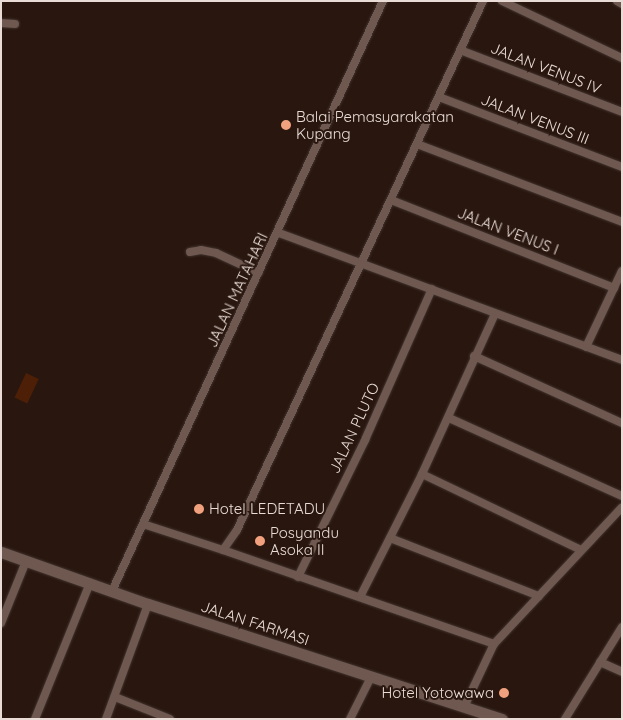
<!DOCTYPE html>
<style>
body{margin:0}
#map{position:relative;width:623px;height:720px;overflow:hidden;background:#29170f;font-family:Quicksand,sans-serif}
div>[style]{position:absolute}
.green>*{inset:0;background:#4e1f07;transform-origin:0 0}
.roads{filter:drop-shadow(0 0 1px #41332f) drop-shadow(0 0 1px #41332f)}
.street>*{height:8px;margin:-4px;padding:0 4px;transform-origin:4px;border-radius:4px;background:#6e584f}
.secondary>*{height:11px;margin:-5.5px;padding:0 5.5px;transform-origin:5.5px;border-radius:5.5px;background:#6e584f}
.dots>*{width:14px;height:14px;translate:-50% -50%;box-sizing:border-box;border:2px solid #29170f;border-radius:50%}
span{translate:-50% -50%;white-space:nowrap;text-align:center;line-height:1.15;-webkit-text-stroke:4px #29170f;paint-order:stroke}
.street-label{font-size:15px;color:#e9dcd7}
.poi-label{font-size:15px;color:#e9dcd7}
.left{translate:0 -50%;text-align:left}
.right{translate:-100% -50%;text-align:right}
.frame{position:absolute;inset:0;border:2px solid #e9dcd7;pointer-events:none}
</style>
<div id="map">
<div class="green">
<i style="left:26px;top:373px;width:14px;height:27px;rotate:25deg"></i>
</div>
<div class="roads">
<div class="street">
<i style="left:502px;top:1px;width:133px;rotate:25.4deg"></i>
<i style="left:617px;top:1px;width:6px;rotate:31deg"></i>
<i style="left:1px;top:23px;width:14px;rotate:4deg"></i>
<i style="left:460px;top:50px;width:173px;rotate:20.9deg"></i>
<i style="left:439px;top:97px;width:196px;rotate:20.9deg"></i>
<i style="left:417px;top:144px;width:219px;rotate:20.8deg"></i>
<i style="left:391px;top:200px;width:240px;rotate:21.5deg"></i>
<i style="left:279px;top:233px;width:366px;rotate:20.3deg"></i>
<i style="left:190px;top:252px;width:11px;rotate:-10deg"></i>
<i style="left:201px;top:250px;width:15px;rotate:11deg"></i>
<i style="left:216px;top:253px;width:47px;rotate:24.9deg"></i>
<i style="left:586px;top:347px;width:84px;rotate:-64.7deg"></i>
<i style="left:474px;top:356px;width:162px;rotate:24.4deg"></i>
<i style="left:449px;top:418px;width:190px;rotate:24.3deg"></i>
<i style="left:422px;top:474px;width:176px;rotate:25.5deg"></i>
<i style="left:143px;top:524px;width:84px;rotate:18deg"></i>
<i style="left:223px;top:550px;width:24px;rotate:-55deg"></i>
<i style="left:237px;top:530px;width:583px;rotate:-65.06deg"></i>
<i style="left:390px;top:538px;width:160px;rotate:21.3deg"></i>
<i style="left:223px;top:550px;width:287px;rotate:19.1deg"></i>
<i style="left:494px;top:644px;width:187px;rotate:-46.9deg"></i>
<i style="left:298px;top:577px;width:153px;rotate:-63.9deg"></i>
<i style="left:365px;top:440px;width:165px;rotate:-66.1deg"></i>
<i style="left:113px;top:589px;width:647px;rotate:-65.34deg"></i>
<i style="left:360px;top:597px;width:138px;rotate:-63.2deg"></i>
<i style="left:422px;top:474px;width:176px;rotate:-65.5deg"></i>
<i style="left:1px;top:623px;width:67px;rotate:-68deg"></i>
<i style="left:600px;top:662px;width:24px;rotate:24deg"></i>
<i style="left:115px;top:697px;width:59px;rotate:21.8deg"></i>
<i style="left:465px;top:705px;width:68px;rotate:-64.6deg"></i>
<i style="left:35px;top:719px;width:147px;rotate:-68deg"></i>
<i style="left:106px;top:719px;width:122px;rotate:-69.9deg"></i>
<i style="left:350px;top:719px;width:47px;rotate:-63.4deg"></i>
<i style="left:565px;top:719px;width:108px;rotate:-58.2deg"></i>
</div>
<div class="secondary">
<i style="left:1px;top:552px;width:156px;rotate:19.5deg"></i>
<i style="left:148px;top:604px;width:372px;rotate:18deg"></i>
</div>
</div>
<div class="dots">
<i style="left:286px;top:125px;background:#f2a17e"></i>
<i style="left:199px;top:509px;background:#f2a17e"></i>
<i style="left:260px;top:541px;background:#f2a17e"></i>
<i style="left:504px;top:693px;background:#f2a17e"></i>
</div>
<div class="street-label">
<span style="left:546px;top:68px;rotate:21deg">JALAN VENUS IV</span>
<span style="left:535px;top:119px;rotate:21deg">JALAN VENUS III</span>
<span style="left:508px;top:231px;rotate:21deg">JALAN VENUS I</span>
<span style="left:237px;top:290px;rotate:-65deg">JALAN MATAHARI</span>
<span style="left:354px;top:428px;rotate:-65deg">JALAN PLUTO</span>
<span style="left:255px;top:623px;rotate:18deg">JALAN FARMASI</span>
</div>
<div class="poi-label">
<span class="left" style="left:296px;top:125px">Balai Pemasyarakatan<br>Kupang</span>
<span class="left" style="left:209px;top:509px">Hotel LEDETADU</span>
<span class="left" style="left:270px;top:541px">Posyandu<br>Asoka II</span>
<span class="right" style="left:494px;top:693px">Hotel Yotowawa</span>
</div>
<div class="frame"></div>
</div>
